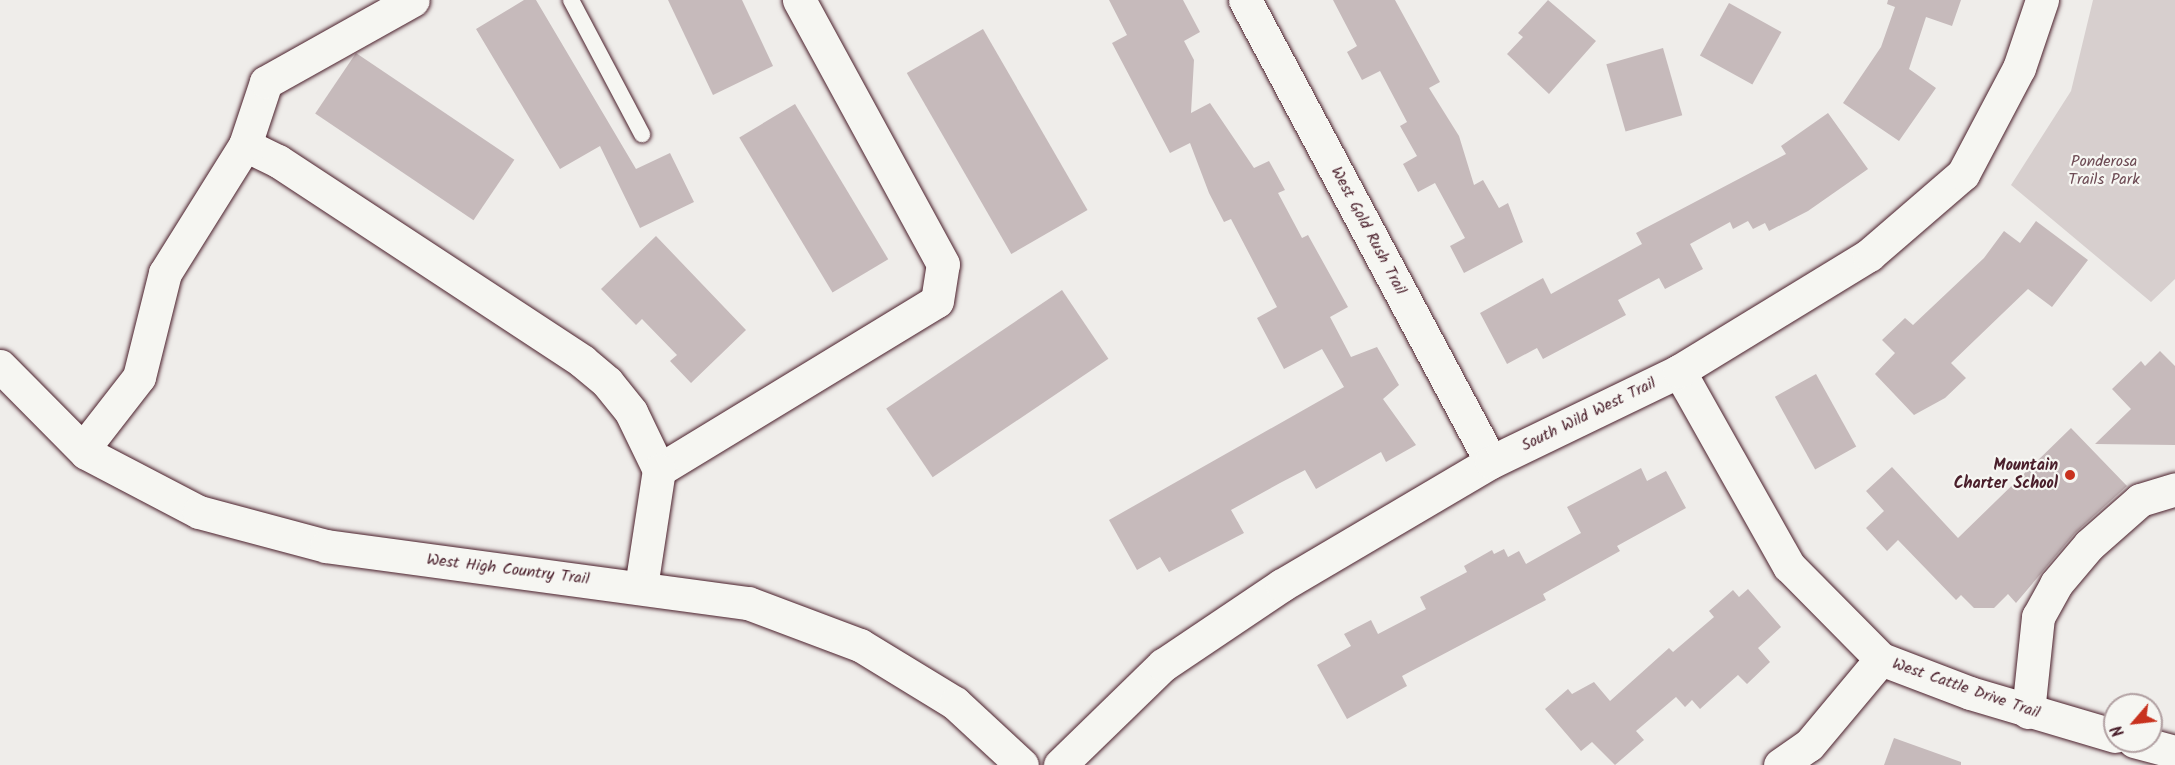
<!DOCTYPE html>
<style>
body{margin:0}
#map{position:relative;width:2175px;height:765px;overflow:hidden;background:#efedea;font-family:Kalam,sans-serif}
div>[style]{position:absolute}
.green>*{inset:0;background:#d7cfce}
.building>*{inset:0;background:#c6babb;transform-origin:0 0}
.roads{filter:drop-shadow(0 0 2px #4a1f2b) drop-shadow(0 0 2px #4a1f2b)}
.service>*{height:16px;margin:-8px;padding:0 8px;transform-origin:8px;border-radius:8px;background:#f6f6f2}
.minor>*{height:33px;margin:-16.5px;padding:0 16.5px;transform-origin:16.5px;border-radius:16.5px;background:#f6f6f2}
.tertiary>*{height:33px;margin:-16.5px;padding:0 16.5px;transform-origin:16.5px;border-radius:16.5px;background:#f6f6f2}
.dots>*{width:16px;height:16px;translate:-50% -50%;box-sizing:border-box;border:3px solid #f6f6f2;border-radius:50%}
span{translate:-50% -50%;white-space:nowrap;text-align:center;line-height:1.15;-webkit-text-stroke:4.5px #f6f6f2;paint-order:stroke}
.park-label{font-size:16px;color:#6d4b54}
.street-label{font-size:16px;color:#4a1f2b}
.poi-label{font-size:16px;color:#4a1f2b;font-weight:700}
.right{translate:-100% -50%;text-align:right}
.north{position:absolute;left:2103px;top:693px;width:60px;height:60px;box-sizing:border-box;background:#f6f6f2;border:2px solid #b1a0a2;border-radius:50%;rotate:242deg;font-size:16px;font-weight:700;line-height:24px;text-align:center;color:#4a1f2b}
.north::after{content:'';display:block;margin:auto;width:21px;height:27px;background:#c8321e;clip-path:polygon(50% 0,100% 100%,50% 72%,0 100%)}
</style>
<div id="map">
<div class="green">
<i style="clip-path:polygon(2093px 0,2175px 0,2175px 279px,2151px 302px,2011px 185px,2071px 91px)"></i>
</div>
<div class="building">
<i style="clip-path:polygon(524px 0,536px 0,636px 169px,670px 153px,694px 202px,640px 228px,600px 146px,560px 169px,476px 29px)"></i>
<i style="clip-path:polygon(668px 0,742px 0,773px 66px,713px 95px)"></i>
<i style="clip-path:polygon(1109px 0,1183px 0,1200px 32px,1184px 41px,1194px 60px,1191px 113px,1210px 103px,1254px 168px,1269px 161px,1285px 190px,1278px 193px,1302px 238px,1308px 235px,1348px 307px,1330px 317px,1351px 357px,1377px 347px,1399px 385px,1383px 399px,1416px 445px,1386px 462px,1381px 452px,1316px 489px,1305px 470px,1280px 483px,1231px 510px,1244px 533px,1169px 572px,1160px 557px,1137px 570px,1109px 520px,1344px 387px,1322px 349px,1284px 369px,1257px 318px,1277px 307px,1231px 219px,1224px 222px,1209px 193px,1190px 143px,1170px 153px,1112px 43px,1127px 35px)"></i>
<i style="clip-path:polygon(1333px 0,1395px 0,1440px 82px,1429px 88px,1459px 136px,1474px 185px,1483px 180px,1499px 208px,1508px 203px,1523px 242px,1464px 273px,1450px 246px,1465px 238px,1435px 183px,1418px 192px,1403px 164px,1417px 156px,1400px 126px,1407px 122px,1380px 71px,1362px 80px,1347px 52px,1357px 46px)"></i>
<i style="clip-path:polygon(1548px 0,1596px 41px,1549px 94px,1507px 54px,1523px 37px,1518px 33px)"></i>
<i style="clip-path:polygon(1888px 0,1961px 0,1952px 26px,1926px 17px,1909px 69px,1936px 88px,1899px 141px,1843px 103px,1881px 47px,1895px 7px,1887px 4px)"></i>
<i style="left:1729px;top:3px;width:60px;height:60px;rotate:29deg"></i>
<i style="left:983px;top:29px;width:209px;height:88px;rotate:60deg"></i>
<i style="left:1663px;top:48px;width:70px;height:59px;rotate:74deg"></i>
<i style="left:356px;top:53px;width:191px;height:73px;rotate:34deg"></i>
<i style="left:795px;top:104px;width:181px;height:65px;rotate:59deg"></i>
<i style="clip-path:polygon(1828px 113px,1868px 169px,1808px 211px,1769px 231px,1765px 223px,1753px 229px,1748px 221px,1733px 229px,1730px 222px,1690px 244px,1703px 269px,1665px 289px,1659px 278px,1618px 300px,1626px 315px,1543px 359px,1537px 348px,1507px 364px,1480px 313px,1543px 278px,1551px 294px,1642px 244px,1636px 233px,1786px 154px,1781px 146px)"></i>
<i style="clip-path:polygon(2036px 221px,2088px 260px,2052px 307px,2028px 289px,1951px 363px,1966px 378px,1945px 398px,1914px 415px,1875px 374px,1895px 353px,1882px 340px,1905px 318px,1913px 325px,1984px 258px,2004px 231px,2020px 243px)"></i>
<i style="clip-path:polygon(656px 236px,746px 330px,691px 383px,670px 361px,677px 355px,642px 319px,636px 325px,601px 289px)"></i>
<i style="left:1062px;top:290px;width:83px;height:212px;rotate:56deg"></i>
<i style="clip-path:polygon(2160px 351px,2175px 366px,2175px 445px,2095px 444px,2131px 409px,2112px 389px,2141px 361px,2145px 366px)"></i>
<i style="left:1816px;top:374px;width:83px;height:47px;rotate:61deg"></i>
<i style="clip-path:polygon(2071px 428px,2127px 486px,2075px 533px,2016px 603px,2008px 594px,1994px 608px,1974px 608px,1961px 595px,1956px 600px,1898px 540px,1887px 551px,1866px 528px,1884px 511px,1866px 491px,1892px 467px,1958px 538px)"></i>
<i style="clip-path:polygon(1641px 468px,1647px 481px,1666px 471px,1686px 508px,1617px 546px,1620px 551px,1543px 594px,1546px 600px,1402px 676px,1407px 686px,1347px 719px,1317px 665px,1351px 646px,1344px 634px,1371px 620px,1378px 634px,1426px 609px,1420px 597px,1467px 572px,1464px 566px,1492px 550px,1494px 554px,1504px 549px,1508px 557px,1519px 551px,1526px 564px,1581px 533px,1567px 507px)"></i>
<i style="clip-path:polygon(1748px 589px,1781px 627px,1758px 648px,1770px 662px,1747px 684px,1738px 675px,1700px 709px,1692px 700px,1685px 707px,1676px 697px,1636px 731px,1644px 740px,1615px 765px,1592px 742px,1581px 751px,1545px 709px,1568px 689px,1572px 694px,1594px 682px,1610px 701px,1669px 648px,1673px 652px,1714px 617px,1709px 611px,1733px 590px,1739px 597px)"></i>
<i style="clip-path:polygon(1894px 738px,1961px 762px,1961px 765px,1884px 765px)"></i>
</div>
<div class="roads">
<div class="service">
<i style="left:571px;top:0;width:152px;rotate:62.1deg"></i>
</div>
<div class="minor">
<i style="left:1245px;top:0;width:523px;rotate:61.97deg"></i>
<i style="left:245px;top:145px;width:37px;rotate:26deg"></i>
<i style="left:278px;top:161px;width:364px;rotate:33.3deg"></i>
<i style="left:582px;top:361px;width:33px;rotate:40deg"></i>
<i style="left:607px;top:382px;width:38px;rotate:51deg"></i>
<i style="left:631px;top:412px;width:64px;rotate:64.2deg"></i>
<i style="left:659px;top:470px;width:325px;rotate:-31.3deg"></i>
<i style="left:937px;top:301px;width:37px;rotate:-81deg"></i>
<i style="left:943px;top:264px;width:301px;rotate:-118.6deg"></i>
<i style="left:1679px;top:371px;width:224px;rotate:60.6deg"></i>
<i style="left:1789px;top:566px;width:131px;rotate:45.3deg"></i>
<i style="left:1881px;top:659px;width:95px;rotate:20.9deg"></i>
<i style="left:1970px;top:693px;width:151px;rotate:16.5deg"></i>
<i style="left:83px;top:449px;width:91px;rotate:-52.1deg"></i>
<i style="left:139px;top:377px;width:107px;rotate:-76deg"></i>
<i style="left:165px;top:273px;width:151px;rotate:-58deg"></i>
<i style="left:245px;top:145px;width:66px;rotate:-71.6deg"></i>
<i style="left:266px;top:82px;width:168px;rotate:-29.2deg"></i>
<i style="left:641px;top:587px;width:118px;rotate:-81.3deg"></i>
<i style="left:2028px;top:712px;width:96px;rotate:-84deg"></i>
<i style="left:2038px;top:617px;width:38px;rotate:-61deg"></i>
<i style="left:2056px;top:584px;width:51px;rotate:-49.8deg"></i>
<i style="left:2089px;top:545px;width:68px;rotate:-41.4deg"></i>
<i style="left:2140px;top:500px;width:37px;rotate:-17deg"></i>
<i style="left:2134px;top:741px;width:42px;rotate:15deg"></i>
<i style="left:1060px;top:765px;width:144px;rotate:-44.2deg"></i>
<i style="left:1163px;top:665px;width:143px;rotate:-33.9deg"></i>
<i style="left:1282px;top:585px;width:243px;rotate:-30.5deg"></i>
<i style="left:1491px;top:462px;width:209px;rotate:-25.8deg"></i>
<i style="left:1679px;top:371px;width:223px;rotate:-31.4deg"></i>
<i style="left:1869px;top:255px;width:124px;rotate:-40.8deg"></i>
<i style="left:1963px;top:174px;width:120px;rotate:-62.2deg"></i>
<i style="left:2019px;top:68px;width:72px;rotate:-71.3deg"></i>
<i style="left:1780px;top:765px;width:35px;rotate:-35deg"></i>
<i style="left:1809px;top:745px;width:112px;rotate:-50.1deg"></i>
</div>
<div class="tertiary">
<i style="left:0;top:366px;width:122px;rotate:45.3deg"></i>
<i style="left:86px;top:453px;width:127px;rotate:27.6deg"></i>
<i style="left:199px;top:512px;width:131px;rotate:15deg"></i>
<i style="left:326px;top:546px;width:426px;rotate:7.7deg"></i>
<i style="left:748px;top:603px;width:120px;rotate:20.6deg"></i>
<i style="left:860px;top:645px;width:111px;rotate:31.4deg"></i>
<i style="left:955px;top:703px;width:91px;rotate:42.8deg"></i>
</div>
</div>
<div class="dots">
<i style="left:2070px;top:475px;background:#c8321e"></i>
</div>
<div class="park-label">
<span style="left:2104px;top:171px">Ponderosa<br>Trails Park</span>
</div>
<div class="street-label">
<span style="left:1368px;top:231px;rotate:62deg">West Gold Rush Trail</span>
<span style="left:1589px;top:415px;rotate:-26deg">South Wild West Trail</span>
<span style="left:508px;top:570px;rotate:7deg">West High Country Trail</span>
<span style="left:1966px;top:689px;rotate:19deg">West Cattle Drive Trail</span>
</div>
<div class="poi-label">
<span class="right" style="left:2058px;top:475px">Mountain<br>Charter School</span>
</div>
<div class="north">N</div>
</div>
